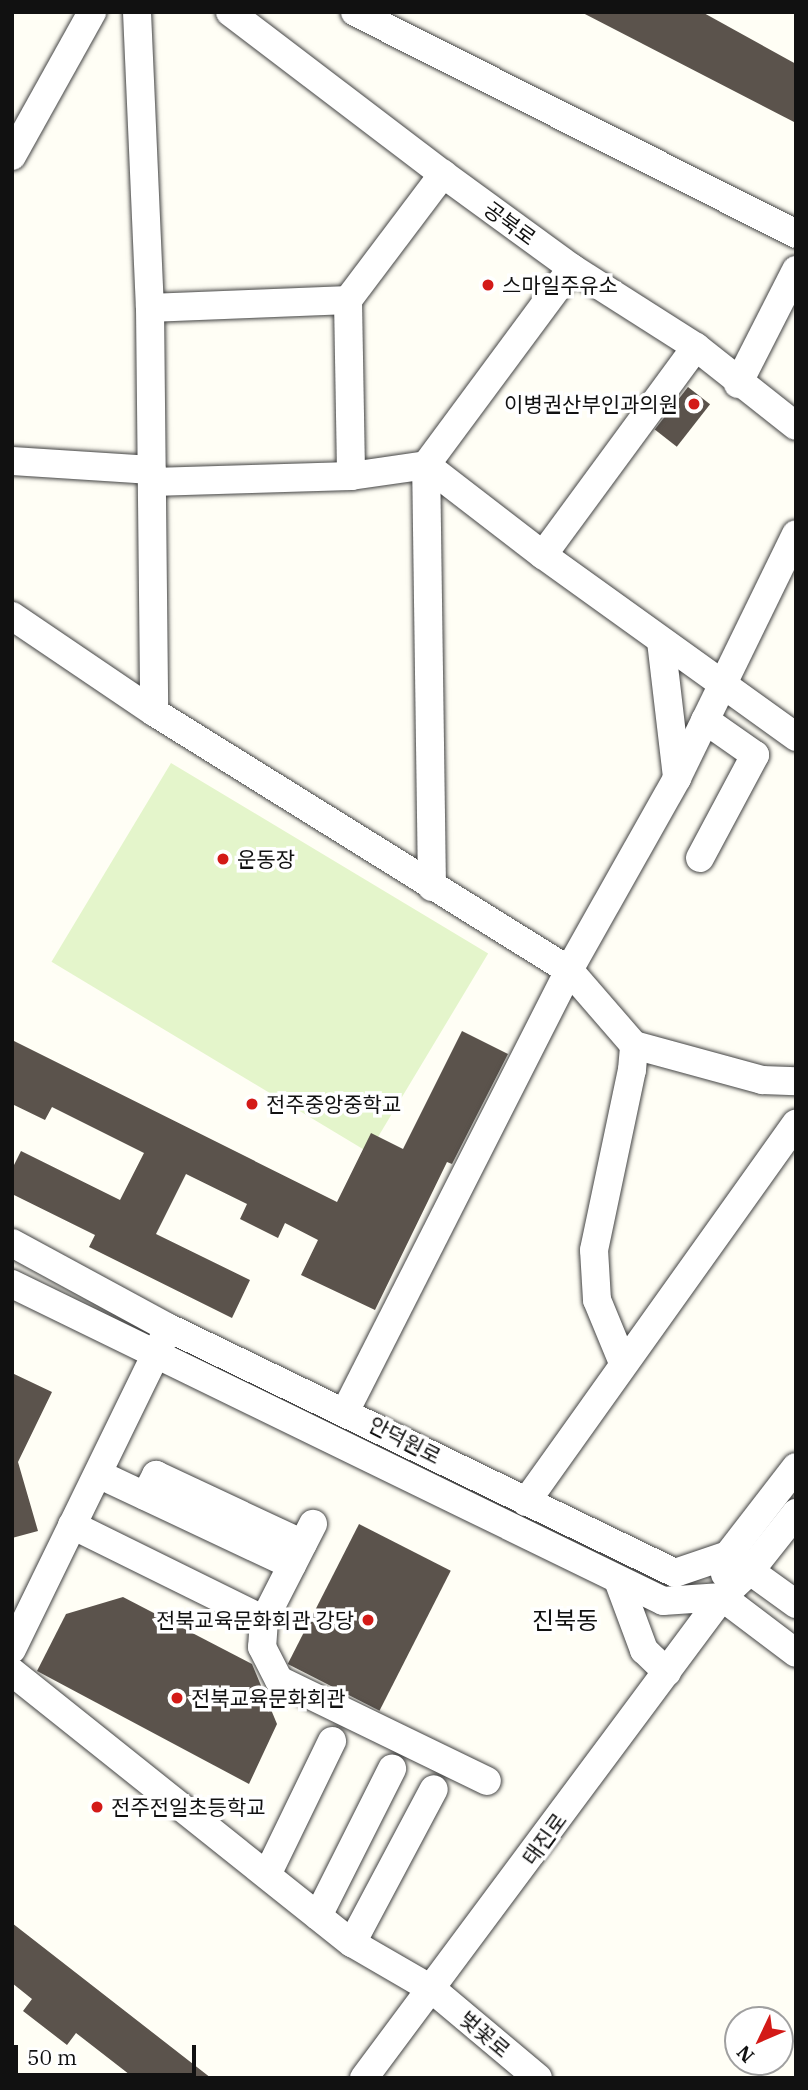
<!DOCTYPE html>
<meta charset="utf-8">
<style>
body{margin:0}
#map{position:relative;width:808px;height:2090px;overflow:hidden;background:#fffef5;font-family:"IBM Plex Serif","Noto Sans KR",serif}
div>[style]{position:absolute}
.pitch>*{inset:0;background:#e4f5cb;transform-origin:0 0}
.building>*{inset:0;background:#5b534c;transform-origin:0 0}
.roads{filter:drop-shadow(0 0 2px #444) drop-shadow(0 0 2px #444)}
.minor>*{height:28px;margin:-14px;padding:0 14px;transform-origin:14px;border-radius:14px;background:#fff}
.dots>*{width:19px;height:19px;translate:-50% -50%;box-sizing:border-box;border:4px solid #fff;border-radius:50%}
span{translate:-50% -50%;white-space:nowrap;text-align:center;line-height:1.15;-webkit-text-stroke:7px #fff;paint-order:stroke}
.street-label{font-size:21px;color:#111}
.poi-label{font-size:21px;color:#111}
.left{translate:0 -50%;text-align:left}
.right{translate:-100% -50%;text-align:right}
.quarter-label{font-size:24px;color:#111}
.frame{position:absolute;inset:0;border:14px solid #111;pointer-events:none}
.north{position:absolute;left:724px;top:2006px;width:70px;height:70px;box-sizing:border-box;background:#fff;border:2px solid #a0a0a0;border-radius:50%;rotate:226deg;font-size:19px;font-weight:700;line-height:28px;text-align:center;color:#111}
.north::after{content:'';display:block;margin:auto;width:24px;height:32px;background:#d31a17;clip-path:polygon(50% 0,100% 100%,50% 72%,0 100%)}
.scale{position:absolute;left:14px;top:2045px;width:182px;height:32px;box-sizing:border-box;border:4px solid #111;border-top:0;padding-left:9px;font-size:21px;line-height:24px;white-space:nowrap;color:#111;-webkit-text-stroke:5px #fff;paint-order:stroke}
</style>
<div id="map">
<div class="pitch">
<i style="left:171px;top:763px;width:370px;height:232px;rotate:31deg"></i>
</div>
<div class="building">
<i style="clip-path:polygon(581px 12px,702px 12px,796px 64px,796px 123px)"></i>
<i style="left:688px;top:387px;width:28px;height:54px;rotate:38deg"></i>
<i style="clip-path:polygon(462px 1031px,508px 1054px,452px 1164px,447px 1162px,375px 1310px,301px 1275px,318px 1240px,285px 1223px,278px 1238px,240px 1219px,247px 1204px,186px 1174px,156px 1234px,250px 1280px,232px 1318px,89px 1247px,95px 1235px,12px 1194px,12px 1169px,21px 1151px,120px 1200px,144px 1153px,52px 1107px,45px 1120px,12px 1104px,12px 1040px,337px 1202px,371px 1133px,403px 1149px)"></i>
<i style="clip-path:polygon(12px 1373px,52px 1392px,18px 1462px,38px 1531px,12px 1538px)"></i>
<i style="left:359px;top:1524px;width:103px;height:157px;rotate:27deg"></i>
<i style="clip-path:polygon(123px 1597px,252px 1664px,277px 1724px,249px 1784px,37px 1671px,66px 1614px)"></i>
<i style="clip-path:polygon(12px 1923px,211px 2078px,134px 2078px,76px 2033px,67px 2045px,23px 2011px,32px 1999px,12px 1983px)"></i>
</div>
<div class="roads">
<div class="minor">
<i style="left:137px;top:12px;width:296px;rotate:87.5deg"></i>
<i style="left:150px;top:308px;width:404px;rotate:89.4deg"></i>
<i style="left:230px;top:12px;width:268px;rotate:37.3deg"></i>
<i style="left:443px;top:174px;width:160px;rotate:36.1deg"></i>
<i style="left:572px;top:268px;width:147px;rotate:32.5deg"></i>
<i style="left:696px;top:347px;width:127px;rotate:38.3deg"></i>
<i style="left:355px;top:12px;width:494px;rotate:26.7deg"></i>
<i style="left:12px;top:156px;width:165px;rotate:-60.9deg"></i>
<i style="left:348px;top:300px;width:176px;rotate:89deg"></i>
<i style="left:150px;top:308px;width:198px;rotate:-2.3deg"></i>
<i style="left:348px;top:300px;width:158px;rotate:-53deg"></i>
<i style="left:738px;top:384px;width:128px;rotate:-63deg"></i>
<i style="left:12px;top:461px;width:140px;rotate:3.7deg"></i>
<i style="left:152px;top:482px;width:199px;rotate:-1.7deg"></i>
<i style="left:351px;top:476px;width:76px;rotate:-8.3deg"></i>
<i style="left:426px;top:465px;width:148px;rotate:37.6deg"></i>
<i style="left:543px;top:555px;width:312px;rotate:35.7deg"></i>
<i style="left:543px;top:555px;width:258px;rotate:-53.7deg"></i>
<i style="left:12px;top:616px;width:171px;rotate:34.1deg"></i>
<i style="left:154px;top:712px;width:489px;rotate:31.9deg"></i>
<i style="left:569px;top:970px;width:99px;rotate:49.1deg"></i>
<i style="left:634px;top:1045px;width:133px;rotate:15.3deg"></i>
<i style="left:762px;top:1080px;width:34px;rotate:2deg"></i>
<i style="left:661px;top:641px;width:138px;rotate:83.3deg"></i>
<i style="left:700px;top:858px;width:117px;rotate:-61.9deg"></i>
<i style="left:755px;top:755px;width:61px;rotate:-145deg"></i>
<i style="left:432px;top:887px;width:422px;rotate:-90.8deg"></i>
<i style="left:426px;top:465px;width:245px;rotate:-53.5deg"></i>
<i style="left:12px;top:1243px;width:176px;rotate:28.5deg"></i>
<i style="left:167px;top:1327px;width:564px;rotate:25.84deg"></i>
<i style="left:675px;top:1573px;width:56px;rotate:-18.8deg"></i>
<i style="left:728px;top:1555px;width:84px;rotate:35.8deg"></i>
<i style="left:12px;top:1284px;width:724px;rotate:25.96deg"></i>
<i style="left:663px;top:1601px;width:59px;rotate:-3.9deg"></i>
<i style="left:722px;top:1597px;width:93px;rotate:37.1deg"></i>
<i style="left:623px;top:1363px;width:68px;rotate:-112.4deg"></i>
<i style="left:597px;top:1300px;width:50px;rotate:-93.4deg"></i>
<i style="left:594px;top:1250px;width:184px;rotate:-78.1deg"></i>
<i style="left:632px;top:1070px;width:25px;rotate:-85deg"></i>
<i style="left:346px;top:1410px;width:493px;rotate:-63.1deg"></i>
<i style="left:569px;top:970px;width:220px;rotate:-60.6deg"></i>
<i style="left:677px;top:778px;width:271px;rotate:-64deg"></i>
<i style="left:111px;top:1480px;width:200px;rotate:25.2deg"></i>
<i style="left:145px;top:1496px;width:24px;rotate:-62deg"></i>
<i style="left:156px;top:1475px;width:162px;rotate:25.1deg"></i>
<i style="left:526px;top:1502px;width:465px;rotate:-54.5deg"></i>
<i style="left:72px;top:1525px;width:214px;rotate:26.3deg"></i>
<i style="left:264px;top:1620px;width:27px;rotate:94deg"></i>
<i style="left:262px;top:1647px;width:37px;rotate:63deg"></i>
<i style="left:279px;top:1680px;width:231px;rotate:25.9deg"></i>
<i style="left:725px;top:1574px;width:19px;rotate:-81deg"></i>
<i style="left:728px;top:1555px;width:111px;rotate:-52.3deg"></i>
<i style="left:618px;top:1580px;width:75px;rotate:69.6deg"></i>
<i style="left:644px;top:1650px;width:32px;rotate:44deg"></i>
<i style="left:264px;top:1620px;width:108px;rotate:-63deg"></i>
<i style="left:12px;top:1649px;width:345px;rotate:-64deg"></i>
<i style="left:12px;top:1672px;width:435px;rotate:38.6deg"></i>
<i style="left:352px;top:1943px;width:94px;rotate:30.1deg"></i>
<i style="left:433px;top:1990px;width:137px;rotate:40deg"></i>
<i style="left:267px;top:1875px;width:149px;rotate:-64.1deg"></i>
<i style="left:318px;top:1916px;width:165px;rotate:-63.3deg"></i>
<i style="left:352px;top:1943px;width:174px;rotate:-62deg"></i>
<i style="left:364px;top:2078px;width:600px;rotate:-53.34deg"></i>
<i style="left:722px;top:1597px;width:38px;rotate:-43deg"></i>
<i style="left:750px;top:1571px;width:74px;rotate:-51.6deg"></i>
</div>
</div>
<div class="dots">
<i style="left:488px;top:285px;background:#d31a17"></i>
<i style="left:694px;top:404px;background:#d31a17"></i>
<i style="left:223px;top:859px;background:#d31a17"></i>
<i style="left:252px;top:1104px;background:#d31a17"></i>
<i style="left:368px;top:1620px;background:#d31a17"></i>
<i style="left:177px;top:1698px;background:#d31a17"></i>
<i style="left:97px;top:1807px;background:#d31a17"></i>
</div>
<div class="street-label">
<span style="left:510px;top:223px;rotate:36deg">공북로</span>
<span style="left:405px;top:1440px;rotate:27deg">안덕원로</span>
<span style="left:544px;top:1839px;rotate:-54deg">태진로</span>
<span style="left:485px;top:2034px;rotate:40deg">벚꽃로</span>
</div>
<div class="poi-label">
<span class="left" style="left:502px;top:285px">스마일주유소</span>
<span class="right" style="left:678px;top:404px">이병권산부인과의원</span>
<span class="left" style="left:237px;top:859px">운동장</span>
<span class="left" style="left:266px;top:1104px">전주중앙중학교</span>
<span class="right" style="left:354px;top:1620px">전북교육문화회관 강당</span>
<span class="left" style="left:191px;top:1698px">전북교육문화회관</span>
<span class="left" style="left:111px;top:1807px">전주전일초등학교</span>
</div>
<div class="quarter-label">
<span style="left:565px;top:1621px">진북동</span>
</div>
<div class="frame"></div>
<div class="north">N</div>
<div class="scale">50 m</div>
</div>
